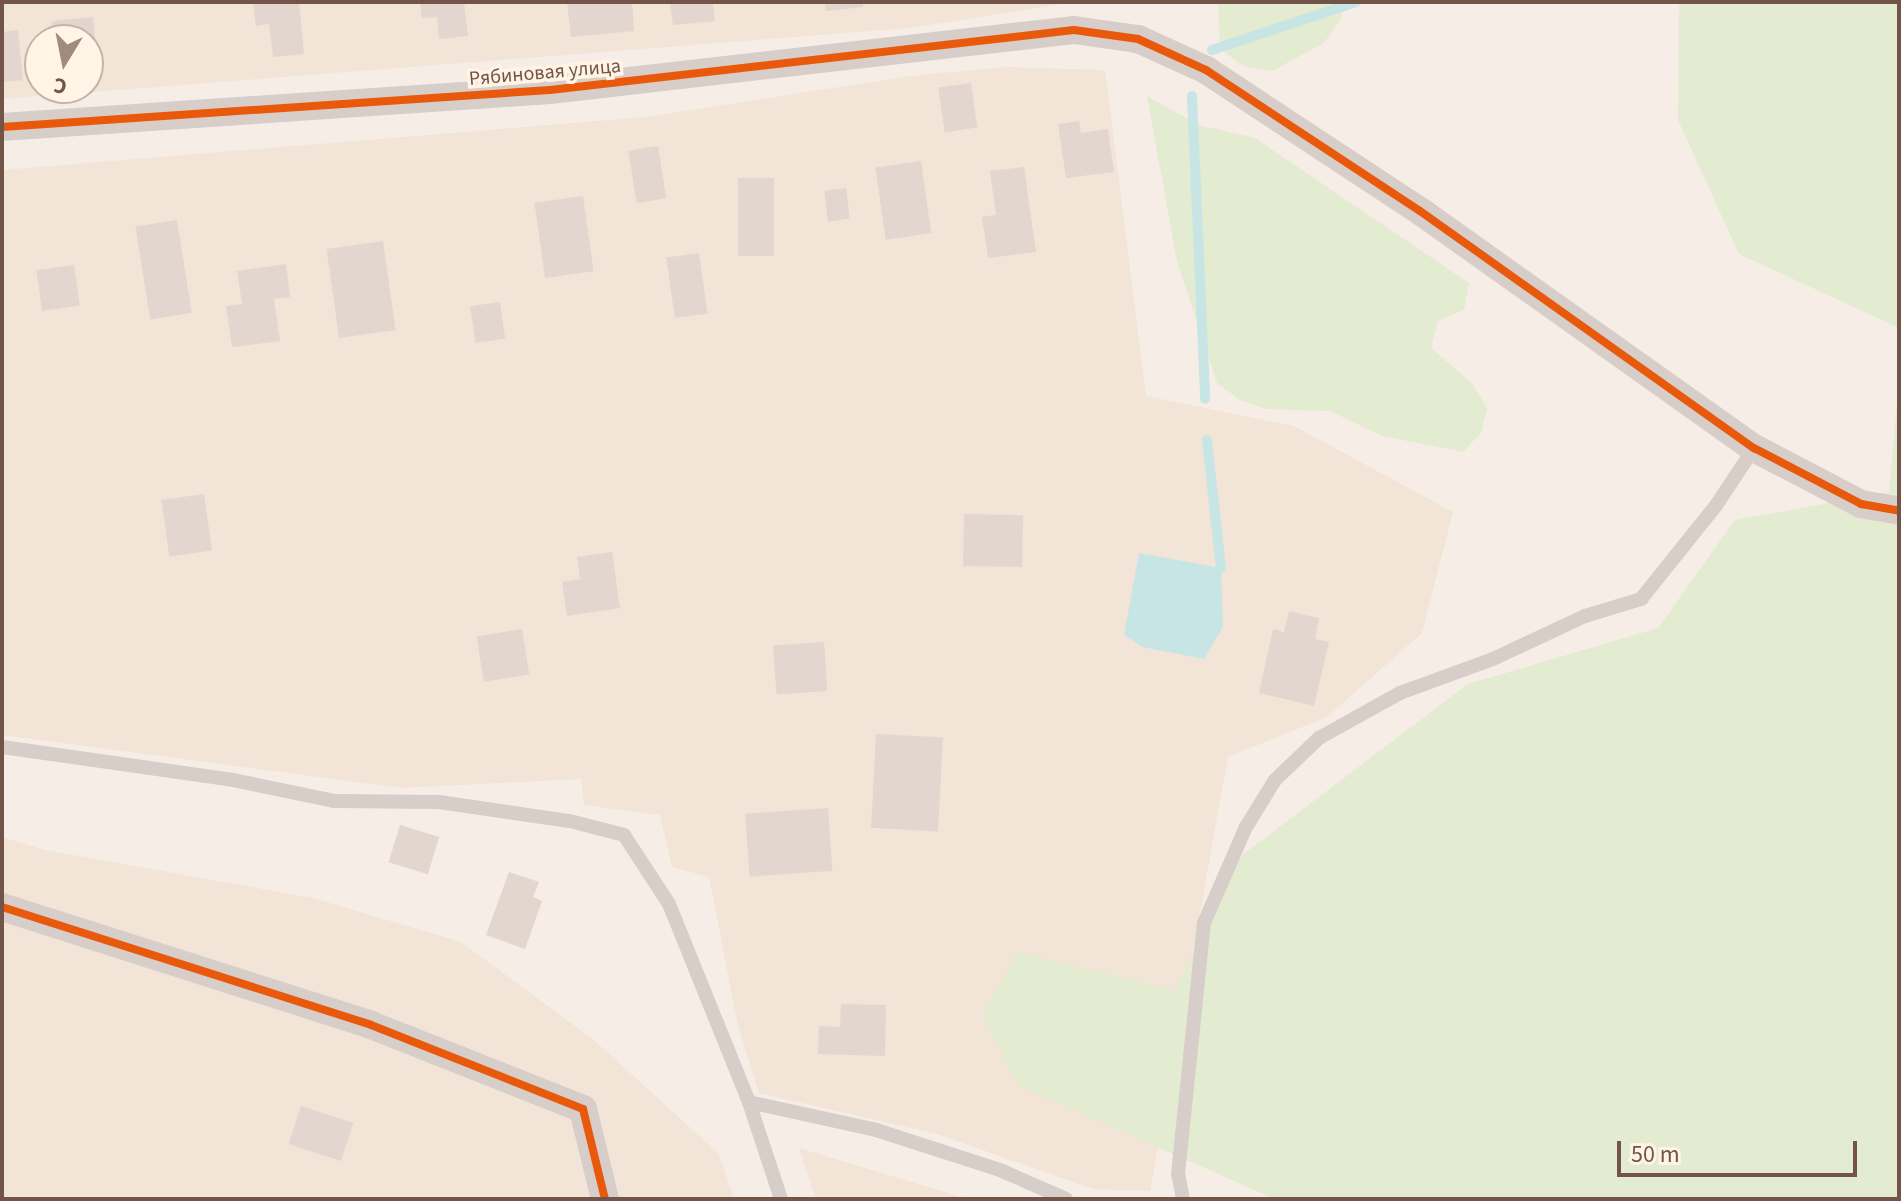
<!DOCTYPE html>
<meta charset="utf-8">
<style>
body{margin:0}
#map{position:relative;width:1901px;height:1201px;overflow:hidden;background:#f6eee6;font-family:"Source Sans 3",sans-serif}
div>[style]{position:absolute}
.residential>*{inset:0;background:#f2e4d6}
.green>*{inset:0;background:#e3ebd1}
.water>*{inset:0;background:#c8e5e5}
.stream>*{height:10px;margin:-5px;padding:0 5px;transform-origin:5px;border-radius:5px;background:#c8e5e5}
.building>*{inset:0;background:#e2d6ce;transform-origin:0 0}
.lane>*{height:14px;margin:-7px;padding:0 7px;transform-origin:7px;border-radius:7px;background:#d7cdc9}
.street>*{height:28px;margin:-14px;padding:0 14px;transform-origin:14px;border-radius:14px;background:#d7cdc9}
.cycleway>*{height:8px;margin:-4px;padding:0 4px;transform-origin:4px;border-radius:4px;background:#e8590c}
span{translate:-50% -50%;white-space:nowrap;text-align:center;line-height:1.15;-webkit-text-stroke:7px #fff4e6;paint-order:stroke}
.street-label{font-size:20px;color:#735448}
.frame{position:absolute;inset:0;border:4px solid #735448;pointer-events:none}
.north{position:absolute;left:24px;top:24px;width:80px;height:80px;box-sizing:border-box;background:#fff4e6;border:2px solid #c7b4a7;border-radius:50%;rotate:190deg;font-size:22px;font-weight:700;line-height:32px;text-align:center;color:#735448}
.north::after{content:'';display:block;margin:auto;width:28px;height:36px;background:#a18a7f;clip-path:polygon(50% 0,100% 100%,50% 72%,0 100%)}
.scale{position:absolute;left:1617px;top:1141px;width:240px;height:36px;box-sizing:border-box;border:4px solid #735448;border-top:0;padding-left:10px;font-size:24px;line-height:28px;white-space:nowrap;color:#735448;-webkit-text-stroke:6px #fff4e6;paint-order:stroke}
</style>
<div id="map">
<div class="residential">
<i style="clip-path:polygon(evenodd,2px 2px,1074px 2px,910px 28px,2px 99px,2px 2px,40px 40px,88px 40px,88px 88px,40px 88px,40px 40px)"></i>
<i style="clip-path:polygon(1006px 67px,1105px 70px,1146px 396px,1294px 426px,1453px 512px,1422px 633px,1327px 717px,1228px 757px,1150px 1191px,1093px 1189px,937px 1134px,759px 1093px,738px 1026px,709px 877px,672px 867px,660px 815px,584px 805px,581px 779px,402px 788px,2px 735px,2px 170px,646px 117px,911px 76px)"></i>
<i style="clip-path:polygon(2px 837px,45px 850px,313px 898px,461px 942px,594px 1040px,719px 1154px,734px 1199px,2px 1199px)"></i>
<i style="clip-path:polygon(799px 1148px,968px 1199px,816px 1199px)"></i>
</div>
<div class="green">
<i style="clip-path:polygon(1218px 2px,1344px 2px,1341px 19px,1324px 43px,1272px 71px,1243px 66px,1220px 49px)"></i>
<i style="clip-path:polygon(1679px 2px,1899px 2px,1899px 328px,1739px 254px,1678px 120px)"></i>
<i style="clip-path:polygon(1147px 96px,1199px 125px,1255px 138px,1469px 283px,1464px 310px,1438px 321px,1431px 348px,1472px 383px,1487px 408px,1481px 433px,1463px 452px,1382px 436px,1330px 411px,1266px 409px,1240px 400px,1217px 383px,1177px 261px)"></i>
<i style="clip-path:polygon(1899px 382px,1899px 1199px,1275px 1199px,1017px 1085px,983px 1014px,1017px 952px,1175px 990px,1237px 859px,1468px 684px,1658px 628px,1735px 520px,1889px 492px)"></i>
</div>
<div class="water">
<i style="clip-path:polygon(1139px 553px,1221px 568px,1223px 627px,1204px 659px,1142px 647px,1124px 635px)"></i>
</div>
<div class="stream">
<i style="left:1212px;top:50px;width:152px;rotate:-18.4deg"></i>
<i style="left:1192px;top:96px;width:303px;rotate:87.5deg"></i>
<i style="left:1207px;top:440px;width:129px;rotate:83.8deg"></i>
</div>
<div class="building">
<i style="clip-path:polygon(253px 2px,299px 2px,304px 54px,273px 57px,269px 24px,256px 26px)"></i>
<i style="clip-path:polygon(420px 2px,464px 2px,468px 36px,439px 39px,437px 17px,422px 18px)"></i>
<i style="clip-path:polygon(567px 2px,632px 2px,634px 31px,571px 37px)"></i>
<i style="clip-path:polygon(670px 2px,713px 2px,715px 21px,673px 25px)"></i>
<i style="clip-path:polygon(825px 2px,863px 2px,863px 7px,826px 11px)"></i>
<i style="clip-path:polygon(93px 17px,99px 77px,88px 78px,88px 40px,54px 40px,52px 21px)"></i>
<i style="clip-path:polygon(18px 30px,23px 80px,2px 82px,2px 32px)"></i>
<i style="left:971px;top:83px;width:45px;height:33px;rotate:82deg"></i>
<i style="clip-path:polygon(1079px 121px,1081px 133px,1108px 129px,1114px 172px,1066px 178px,1058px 124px)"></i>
<i style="left:658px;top:146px;width:53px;height:30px;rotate:81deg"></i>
<i style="left:921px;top:161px;width:73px;height:46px;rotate:82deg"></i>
<i style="clip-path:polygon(1024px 167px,1036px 252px,988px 258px,982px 217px,996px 215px,990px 171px)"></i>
<i style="left:738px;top:178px;width:36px;height:78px"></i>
<i style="left:846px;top:188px;width:31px;height:22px;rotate:83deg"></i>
<i style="left:583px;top:196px;width:76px;height:49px;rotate:82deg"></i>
<i style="left:177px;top:220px;width:94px;height:42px;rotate:81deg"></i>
<i style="left:383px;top:241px;width:90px;height:57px;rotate:82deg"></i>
<i style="left:699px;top:253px;width:61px;height:33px;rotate:82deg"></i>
<i style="clip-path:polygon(286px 264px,290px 297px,274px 299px,280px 341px,232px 347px,226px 306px,242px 304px,237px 271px)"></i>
<i style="left:74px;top:265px;width:41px;height:38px;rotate:82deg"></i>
<i style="left:500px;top:302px;width:37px;height:30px;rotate:82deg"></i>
<i style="left:204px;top:494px;width:57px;height:43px;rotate:82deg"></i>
<i style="left:964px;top:514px;width:59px;height:52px;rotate:1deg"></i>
<i style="clip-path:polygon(612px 552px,620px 608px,567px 616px,562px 582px,580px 579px,577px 557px)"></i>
<i style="clip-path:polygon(1289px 611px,1319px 618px,1315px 639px,1329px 642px,1314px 706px,1259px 693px,1273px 629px,1284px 632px)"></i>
<i style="left:522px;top:629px;width:46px;height:46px;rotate:81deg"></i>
<i style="left:824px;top:642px;width:49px;height:51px;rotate:86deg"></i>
<i style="left:876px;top:734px;width:67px;height:94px;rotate:3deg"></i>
<i style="left:828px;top:808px;width:63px;height:83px;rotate:86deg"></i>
<i style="left:400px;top:825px;width:41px;height:39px;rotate:17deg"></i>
<i style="clip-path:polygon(509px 872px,539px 882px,533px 897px,542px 901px,525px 949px,486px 935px)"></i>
<i style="clip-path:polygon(841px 1004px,886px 1005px,885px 1056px,818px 1054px,819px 1026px,840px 1027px)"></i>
<i style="left:301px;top:1106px;width:55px;height:40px;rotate:18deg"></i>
</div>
<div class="lane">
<i style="left:2px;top:747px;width:233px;rotate:8.1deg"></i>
<i style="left:233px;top:780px;width:103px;rotate:11.7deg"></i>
<i style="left:334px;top:801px;width:105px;rotate:0.5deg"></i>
<i style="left:439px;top:802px;width:132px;rotate:8.3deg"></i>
<i style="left:570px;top:821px;width:56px;rotate:14.5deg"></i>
<i style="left:624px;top:835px;width:82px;rotate:56.9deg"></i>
<i style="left:669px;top:904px;width:214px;rotate:68deg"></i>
<i style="left:781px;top:1199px;width:102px;rotate:-108.3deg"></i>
<i style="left:749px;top:1102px;width:130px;rotate:12.4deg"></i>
<i style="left:876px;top:1130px;width:130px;rotate:17.9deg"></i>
<i style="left:1000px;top:1170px;width:72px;rotate:23.7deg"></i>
<i style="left:1183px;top:1199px;width:25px;rotate:-101deg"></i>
<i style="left:1178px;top:1174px;width:252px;rotate:-84.1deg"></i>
<i style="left:1204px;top:923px;width:105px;rotate:-66.4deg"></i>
<i style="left:1246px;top:827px;width:55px;rotate:-58.3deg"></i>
<i style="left:1275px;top:780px;width:61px;rotate:-43.7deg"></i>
<i style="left:1319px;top:738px;width:93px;rotate:-29.1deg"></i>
<i style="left:1400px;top:693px;width:99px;rotate:-20.1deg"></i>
<i style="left:1493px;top:659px;width:102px;rotate:-25.1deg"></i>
<i style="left:1585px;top:616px;width:59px;rotate:-16.9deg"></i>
<i style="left:1641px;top:599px;width:122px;rotate:-51.3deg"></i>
<i style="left:1717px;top:504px;width:67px;rotate:-56.5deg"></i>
</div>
<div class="street">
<i style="left:2px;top:127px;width:549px;rotate:-3.86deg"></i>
<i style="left:550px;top:90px;width:527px;rotate:-6.53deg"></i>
<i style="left:1074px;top:30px;width:65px;rotate:8deg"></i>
<i style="left:1138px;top:39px;width:75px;rotate:24.5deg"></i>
<i style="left:1206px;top:70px;width:256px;rotate:33.4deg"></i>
<i style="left:1420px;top:211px;width:410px;rotate:35.4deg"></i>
<i style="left:1754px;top:448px;width:121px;rotate:27.6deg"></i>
<i style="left:1861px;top:504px;width:39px;rotate:10deg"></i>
<i style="left:2px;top:907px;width:387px;rotate:17.7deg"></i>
<i style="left:371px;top:1025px;width:228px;rotate:21.6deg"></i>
<i style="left:583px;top:1109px;width:93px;rotate:76.3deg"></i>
</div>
<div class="cycleway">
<i style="left:2px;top:127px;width:549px;rotate:-3.86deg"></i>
<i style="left:550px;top:90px;width:527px;rotate:-6.53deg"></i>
<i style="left:1074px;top:30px;width:65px;rotate:8deg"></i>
<i style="left:1138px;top:39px;width:75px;rotate:24.5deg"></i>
<i style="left:1206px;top:70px;width:256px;rotate:33.4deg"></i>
<i style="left:1420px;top:211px;width:410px;rotate:35.4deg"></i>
<i style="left:1754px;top:448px;width:121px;rotate:27.6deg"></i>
<i style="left:1861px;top:504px;width:39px;rotate:10deg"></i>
<i style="left:2px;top:907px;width:387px;rotate:17.7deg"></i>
<i style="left:371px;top:1025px;width:228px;rotate:21.6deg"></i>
<i style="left:583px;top:1109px;width:93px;rotate:76.3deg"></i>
</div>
<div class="street-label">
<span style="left:545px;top:73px;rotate:-5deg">Рябиновая улица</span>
</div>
<div class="frame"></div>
<div class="north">С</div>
<div class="scale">50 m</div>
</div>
